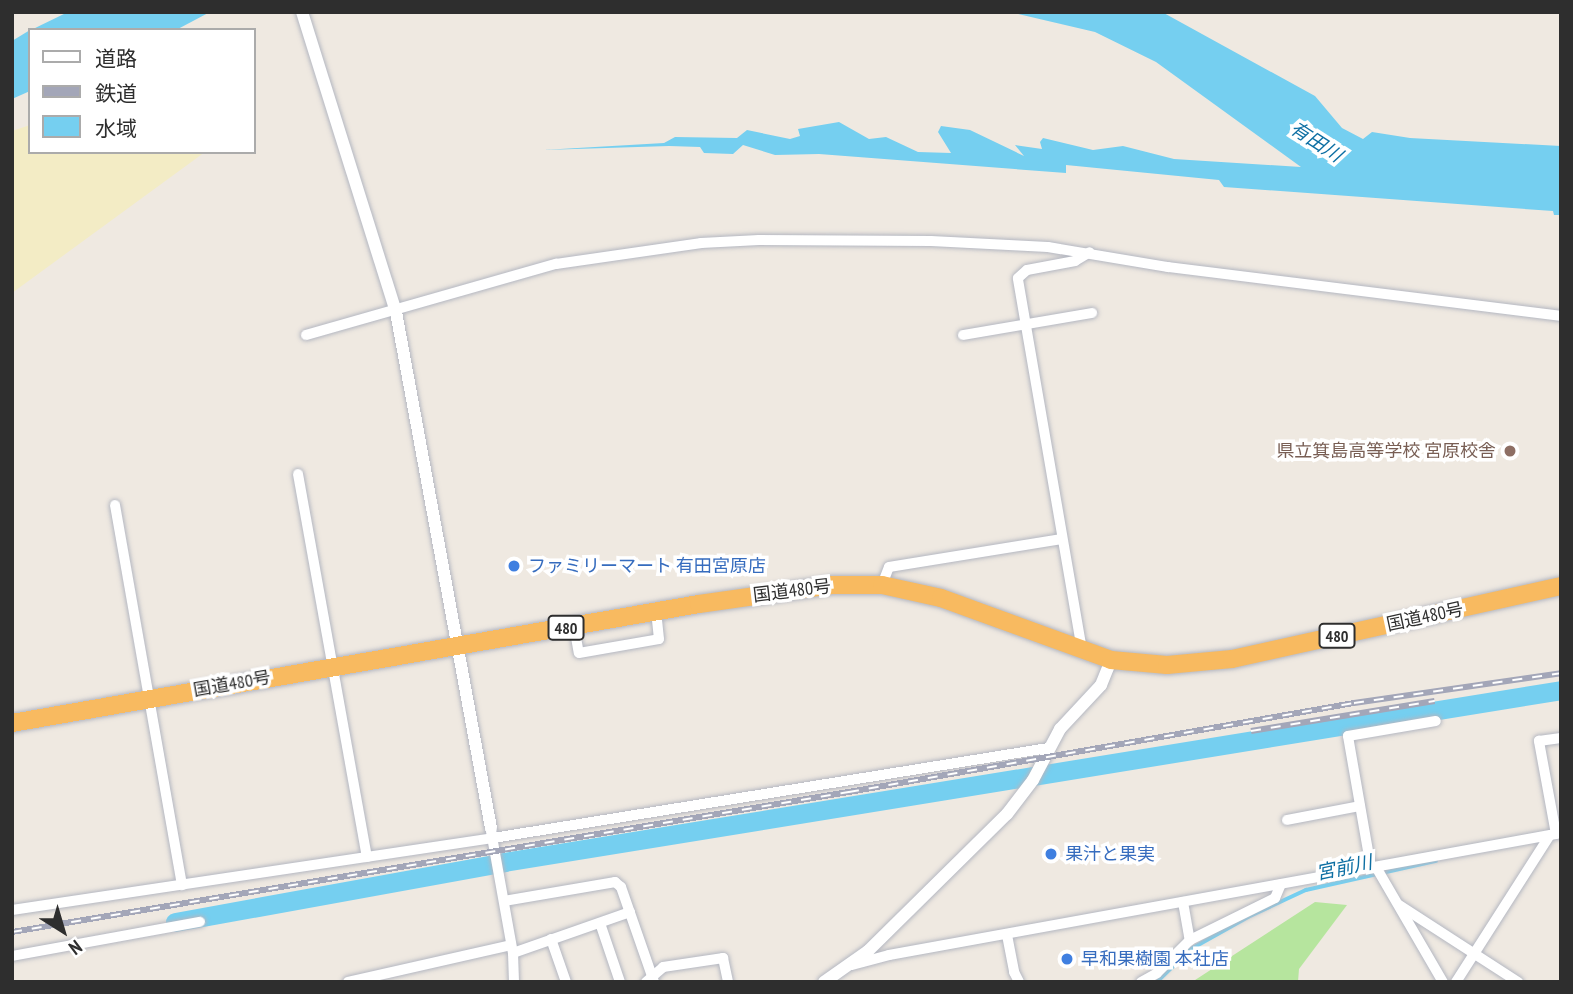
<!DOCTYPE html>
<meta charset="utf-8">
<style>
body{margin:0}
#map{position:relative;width:1573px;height:994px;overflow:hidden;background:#efe9e1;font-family:"PT Sans Narrow","Noto Sans JP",sans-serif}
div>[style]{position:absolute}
.green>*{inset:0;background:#b6e59e}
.sand>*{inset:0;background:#f3ecc5}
.water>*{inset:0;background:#75cff0}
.stream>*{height:3.5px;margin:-1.75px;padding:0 1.75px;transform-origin:1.75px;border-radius:1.75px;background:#75cff0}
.river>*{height:19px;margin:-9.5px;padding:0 9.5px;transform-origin:9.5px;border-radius:9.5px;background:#75cff0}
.roads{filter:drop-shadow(0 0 2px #b4b7c1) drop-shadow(0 0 2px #b4b7c1)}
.minor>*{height:10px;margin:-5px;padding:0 5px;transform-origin:5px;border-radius:5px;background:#fff}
.tertiary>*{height:12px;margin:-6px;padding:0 6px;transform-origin:6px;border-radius:6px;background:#fff}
.trunk>*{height:18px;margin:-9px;padding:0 9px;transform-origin:9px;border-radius:9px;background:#f8ba60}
.rail>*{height:6px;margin-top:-3px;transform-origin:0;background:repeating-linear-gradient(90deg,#fff 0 10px,#a3a6b8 0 20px);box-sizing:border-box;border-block:2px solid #a3a6b8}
.dots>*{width:19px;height:19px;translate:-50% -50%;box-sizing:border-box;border:4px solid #fff;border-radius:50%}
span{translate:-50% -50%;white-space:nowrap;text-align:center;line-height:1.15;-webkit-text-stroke:7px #fff;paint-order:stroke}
.shield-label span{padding:2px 5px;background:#fff;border:2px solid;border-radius:5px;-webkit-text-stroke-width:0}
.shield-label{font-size:16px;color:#2e2e2e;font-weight:700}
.education-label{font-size:18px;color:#785e54}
.right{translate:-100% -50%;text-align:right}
.shop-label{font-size:18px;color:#366cbe}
.left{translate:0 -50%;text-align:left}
.street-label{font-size:18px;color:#2e2e2e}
.water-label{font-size:19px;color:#0d6fa3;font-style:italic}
.frame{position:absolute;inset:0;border:14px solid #2e2e2e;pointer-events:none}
.legend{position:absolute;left:28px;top:28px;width:228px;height:126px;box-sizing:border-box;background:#fff;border:2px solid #ababab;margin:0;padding:9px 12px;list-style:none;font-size:21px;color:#2e2e2e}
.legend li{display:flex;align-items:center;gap:14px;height:35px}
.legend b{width:35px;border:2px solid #ababab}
.north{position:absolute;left:28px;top:896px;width:70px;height:70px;-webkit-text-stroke:5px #fff;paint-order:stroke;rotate:143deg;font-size:19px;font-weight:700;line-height:28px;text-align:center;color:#2e2e2e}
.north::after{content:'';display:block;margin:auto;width:24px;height:32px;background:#2e2e2e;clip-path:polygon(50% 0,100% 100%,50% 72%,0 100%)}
</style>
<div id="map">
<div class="green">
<i style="clip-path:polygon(1315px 902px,1347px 905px,1299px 969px,1298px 982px,1192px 982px)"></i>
</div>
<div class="sand">
<i style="clip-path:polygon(30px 125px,30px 152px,205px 152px,12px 293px,12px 131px)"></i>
</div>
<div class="water">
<i style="clip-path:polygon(68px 12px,210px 12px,176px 30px,31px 30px)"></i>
<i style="clip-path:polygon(1010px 12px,1162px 12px,1315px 96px,1342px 128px,1363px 139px,1372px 132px,1410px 138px,1561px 146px,1561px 215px,1554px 215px,1553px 211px,1224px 187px,1219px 180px,1066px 165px,1066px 173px,819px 154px,775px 155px,743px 145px,733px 154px,704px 153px,700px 147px,669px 146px,543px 150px,664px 143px,675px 137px,737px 138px,747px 130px,790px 139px,800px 136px,798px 129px,839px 122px,869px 139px,886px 137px,918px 152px,951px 153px,938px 132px,941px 126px,970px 130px,1024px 156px,1015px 145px,1042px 149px,1040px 142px,1043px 138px,1093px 150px,1123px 146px,1174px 159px,1301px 167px,1156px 62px,1095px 32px)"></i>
<i style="clip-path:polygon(30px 30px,30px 91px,12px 99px,12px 41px)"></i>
</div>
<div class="stream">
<i style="left:1157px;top:982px;width:47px;rotate:-44.1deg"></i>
<i style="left:1191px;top:949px;width:65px;rotate:-29.3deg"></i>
<i style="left:1248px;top:917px;width:64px;rotate:-25deg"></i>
<i style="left:1306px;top:890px;width:133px;rotate:-12.6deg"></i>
</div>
<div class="river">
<i style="left:175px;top:922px;width:334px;rotate:-10.3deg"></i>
<i style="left:504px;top:862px;width:1071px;rotate:-9.24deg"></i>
</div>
<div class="roads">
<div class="minor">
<i style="left:306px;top:335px;width:260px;rotate:-15.9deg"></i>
<i style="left:556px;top:264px;width:147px;rotate:-8.2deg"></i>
<i style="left:701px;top:243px;width:58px;rotate:-3deg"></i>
<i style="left:759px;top:240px;width:172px;rotate:0.3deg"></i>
<i style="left:931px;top:241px;width:117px;rotate:2.9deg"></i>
<i style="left:1048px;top:247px;width:122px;rotate:9.5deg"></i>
<i style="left:1168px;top:267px;width:396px;rotate:7.1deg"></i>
<i style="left:963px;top:335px;width:131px;rotate:-9.7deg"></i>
<i style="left:298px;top:474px;width:389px;rotate:79.8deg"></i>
<i style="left:115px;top:505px;width:386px;rotate:80deg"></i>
<i style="left:882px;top:585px;width:19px;rotate:-69deg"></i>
<i style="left:889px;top:567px;width:175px;rotate:-9.2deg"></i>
<i style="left:574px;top:626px;width:27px;rotate:80deg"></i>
<i style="left:579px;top:653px;width:81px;rotate:-9.9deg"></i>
<i style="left:659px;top:639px;width:27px;rotate:-96deg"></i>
<i style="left:1082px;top:650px;width:377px;rotate:-99.8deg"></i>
<i style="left:1018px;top:278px;width:12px;rotate:-42deg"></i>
<i style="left:1027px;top:270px;width:49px;rotate:-10.6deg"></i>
<i style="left:1075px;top:261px;width:17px;rotate:-31deg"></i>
<i style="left:1287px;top:820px;width:74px;rotate:-10.9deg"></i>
<i style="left:491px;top:831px;width:124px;rotate:79.8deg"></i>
<i style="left:513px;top:953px;width:29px;rotate:88deg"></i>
<i style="left:1556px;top:834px;width:95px;rotate:-100.4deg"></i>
<i style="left:1539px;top:741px;width:22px;rotate:-8deg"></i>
<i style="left:1376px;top:867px;width:133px;rotate:59.8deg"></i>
<i style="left:1371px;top:868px;width:134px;rotate:-99.9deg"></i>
<i style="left:1348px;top:736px;width:89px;rotate:-9.7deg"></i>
<i style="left:504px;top:901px;width:113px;rotate:-9.7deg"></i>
<i style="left:615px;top:882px;width:8px;rotate:40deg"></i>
<i style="left:621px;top:887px;width:101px;rotate:70.8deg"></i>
<i style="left:1183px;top:902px;width:39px;rotate:80deg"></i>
<i style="left:1399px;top:905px;width:142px;rotate:32.9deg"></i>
<i style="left:12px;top:910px;width:486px;rotate:-8.5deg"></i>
<i style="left:493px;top:838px;width:562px;rotate:-9.21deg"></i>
<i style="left:600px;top:923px;width:62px;rotate:71.3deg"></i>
<i style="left:1007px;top:935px;width:38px;rotate:79deg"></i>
<i style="left:1014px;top:972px;width:11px;rotate:63deg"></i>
<i style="left:551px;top:939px;width:46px;rotate:70.8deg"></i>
<i style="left:513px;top:953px;width:124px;rotate:-19.3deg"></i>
<i style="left:12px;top:956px;width:191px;rotate:-10.3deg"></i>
<i style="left:852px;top:965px;width:38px;rotate:-15deg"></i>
<i style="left:889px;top:955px;width:683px;rotate:-10.29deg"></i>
<i style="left:348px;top:982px;width:167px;rotate:-12.8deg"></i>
<i style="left:646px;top:982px;width:23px;rotate:-41deg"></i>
<i style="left:663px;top:967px;width:61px;rotate:-8.5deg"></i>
<i style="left:723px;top:958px;width:25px;rotate:78deg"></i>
<i style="left:1141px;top:982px;width:18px;rotate:-29deg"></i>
<i style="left:1157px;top:973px;width:47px;rotate:-45deg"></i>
<i style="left:1190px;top:940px;width:95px;rotate:-26.3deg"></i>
<i style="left:1275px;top:898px;width:15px;rotate:-67deg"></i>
<i style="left:1456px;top:982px;width:174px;rotate:-57.4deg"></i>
</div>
<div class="tertiary">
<i style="left:302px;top:12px;width:314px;rotate:72.6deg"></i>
<i style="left:396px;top:312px;width:525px;rotate:79.57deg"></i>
<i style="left:824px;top:982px;width:54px;rotate:-35.2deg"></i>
<i style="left:868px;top:951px;width:195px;rotate:-44.6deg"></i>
<i style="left:1007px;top:814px;width:43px;rotate:-52.6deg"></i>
<i style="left:1033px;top:780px;width:58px;rotate:-62.1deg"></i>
<i style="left:1060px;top:729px;width:60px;rotate:-47deg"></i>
<i style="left:1101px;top:685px;width:27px;rotate:-68deg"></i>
</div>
<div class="trunk">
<i style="left:12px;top:723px;width:697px;rotate:-9.83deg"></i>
<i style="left:699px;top:604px;width:134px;rotate:-8.1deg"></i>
<i style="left:832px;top:585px;width:50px"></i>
<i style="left:882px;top:585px;width:60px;rotate:12.4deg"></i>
<i style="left:941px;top:598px;width:181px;rotate:20deg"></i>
<i style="left:1111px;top:660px;width:56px;rotate:5.1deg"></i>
<i style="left:1167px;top:665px;width:65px;rotate:-5.3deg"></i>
<i style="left:1232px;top:659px;width:337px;rotate:-12.5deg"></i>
</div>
</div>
<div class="rail">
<i style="left:1251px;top:731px;width:186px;rotate:-9.3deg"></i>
<i style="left:12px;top:932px;width:849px;rotate:-9.5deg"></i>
<i style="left:849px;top:792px;width:513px;rotate:-10deg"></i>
<i style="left:1354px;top:703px;width:209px;rotate:-8.2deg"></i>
</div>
<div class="dots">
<i style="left:1510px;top:451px;background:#8d6e63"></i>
<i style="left:514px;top:566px;background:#3f7fe0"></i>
<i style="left:1051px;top:854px;background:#3f7fe0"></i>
<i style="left:1067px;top:959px;background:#3f7fe0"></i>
</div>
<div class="shield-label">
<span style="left:566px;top:628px">480</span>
<span style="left:1337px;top:636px">480</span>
</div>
<div class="education-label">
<span class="right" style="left:1496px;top:451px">県立箕島高等学校 宮原校舎</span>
</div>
<div class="shop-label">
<span class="left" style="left:528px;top:566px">ファミリーマート 有田宮原店</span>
<span class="left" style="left:1065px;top:854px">果汁と果実</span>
<span class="left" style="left:1081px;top:959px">早和果樹園 本社店</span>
</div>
<div class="street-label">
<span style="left:792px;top:591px;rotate:-7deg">国道480号</span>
<span style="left:1425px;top:617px;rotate:-12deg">国道480号</span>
<span style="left:232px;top:684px;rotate:-10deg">国道480号</span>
</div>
<div class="water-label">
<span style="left:1316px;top:142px;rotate:33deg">有田川</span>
<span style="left:1344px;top:868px;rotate:-12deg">宮前川</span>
</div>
<div class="frame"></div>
<ul class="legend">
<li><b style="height:9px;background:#fff"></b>道路</li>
<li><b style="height:9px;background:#a3a6b8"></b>鉄道</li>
<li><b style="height:19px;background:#75cff0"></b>水域</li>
</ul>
<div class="north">N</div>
</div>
